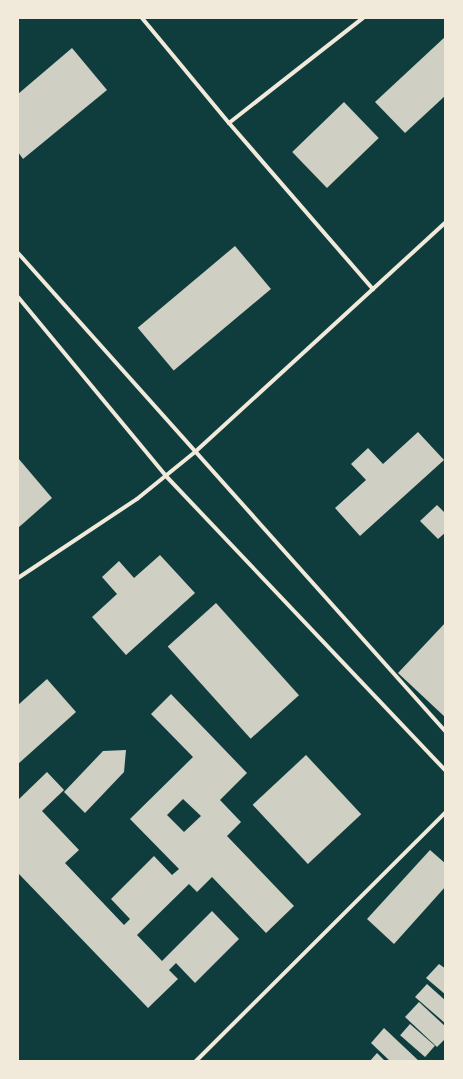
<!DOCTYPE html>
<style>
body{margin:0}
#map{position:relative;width:463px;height:1079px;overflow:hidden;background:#0f3d3e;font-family:Lato,sans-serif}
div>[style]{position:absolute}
.building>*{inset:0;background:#cfcfc3;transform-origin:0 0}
.service>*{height:4px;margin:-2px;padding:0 2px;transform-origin:2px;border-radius:2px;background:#f1e9da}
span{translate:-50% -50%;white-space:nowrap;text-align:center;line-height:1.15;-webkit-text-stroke:4.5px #f1e9da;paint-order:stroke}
.frame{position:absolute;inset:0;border:19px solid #f1e9da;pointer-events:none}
</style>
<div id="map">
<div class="building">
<i style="clip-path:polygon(446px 36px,446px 95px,405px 133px,375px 102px)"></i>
<i style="clip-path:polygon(72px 48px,107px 90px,23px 159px,18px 152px,18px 94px)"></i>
<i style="left:344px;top:102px;width:50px;height:72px;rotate:46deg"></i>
<i style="left:235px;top:246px;width:56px;height:127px;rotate:50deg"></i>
<i style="clip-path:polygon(418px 432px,444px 460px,360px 536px,335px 508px,366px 480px,351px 464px,368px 448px,383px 464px)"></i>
<i style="clip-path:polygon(18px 458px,52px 498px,18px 528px)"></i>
<i style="clip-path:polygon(437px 505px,446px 514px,446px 532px,438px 539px,420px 521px)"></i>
<i style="clip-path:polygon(160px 555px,195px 593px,126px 655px,92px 617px,117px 594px,102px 577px,119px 561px,134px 578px)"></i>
<i style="left:216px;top:603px;width:124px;height:65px;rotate:48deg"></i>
<i style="clip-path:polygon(446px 622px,446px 718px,398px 673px)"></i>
<i style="clip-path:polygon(47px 679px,76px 712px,18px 764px,18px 705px)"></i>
<i style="clip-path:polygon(evenodd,171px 694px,247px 773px,220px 800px,241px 822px,227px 836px,294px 906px,266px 933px,212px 877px,197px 892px,189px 884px,137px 935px,162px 961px,212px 911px,239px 939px,195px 983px,176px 963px,169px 970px,178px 979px,148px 1008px,18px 873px,18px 800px,47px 772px,64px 790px,42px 811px,79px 850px,65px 863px,124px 925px,130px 919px,111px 899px,154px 856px,172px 875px,179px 869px,130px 819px,193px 757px,151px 714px,171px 694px,183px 799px,201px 816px,184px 832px,167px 815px,183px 799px)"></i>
<i style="clip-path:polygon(126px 750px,124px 772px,85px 813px,64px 792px,103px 751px)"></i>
<i style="left:306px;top:755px;width:81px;height:73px;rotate:47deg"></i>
<i style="clip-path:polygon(430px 850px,446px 864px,446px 886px,394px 944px,367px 919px)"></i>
<i style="clip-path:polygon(439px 964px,446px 969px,446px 995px,426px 978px)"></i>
<i style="clip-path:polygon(427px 984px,446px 1001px,446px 1024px,415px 997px)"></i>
<i style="clip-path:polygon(419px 1002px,446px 1027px,446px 1038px,437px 1047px,405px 1017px)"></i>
<i style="left:410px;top:1024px;width:33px;height:15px;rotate:41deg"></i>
<i style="clip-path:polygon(384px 1028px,420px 1062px,391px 1062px,371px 1043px)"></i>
<i style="clip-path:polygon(377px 1053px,386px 1062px,369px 1062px)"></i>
</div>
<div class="service">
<i style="left:142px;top:18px;width:136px;rotate:50.4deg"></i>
<i style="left:229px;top:123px;width:220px;rotate:49.1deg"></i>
<i style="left:229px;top:123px;width:170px;rotate:-38.1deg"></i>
<i style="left:18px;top:253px;width:642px;rotate:48.22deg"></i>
<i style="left:18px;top:297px;width:231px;rotate:50.4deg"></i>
<i style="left:165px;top:475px;width:408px;rotate:46.5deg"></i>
<i style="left:18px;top:578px;width:143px;rotate:-33.6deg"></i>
<i style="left:137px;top:499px;width:75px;rotate:-39deg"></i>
<i style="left:195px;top:452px;width:340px;rotate:-42.5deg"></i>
<i style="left:195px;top:1062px;width:354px;rotate:-44.9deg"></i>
</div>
<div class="frame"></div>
</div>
